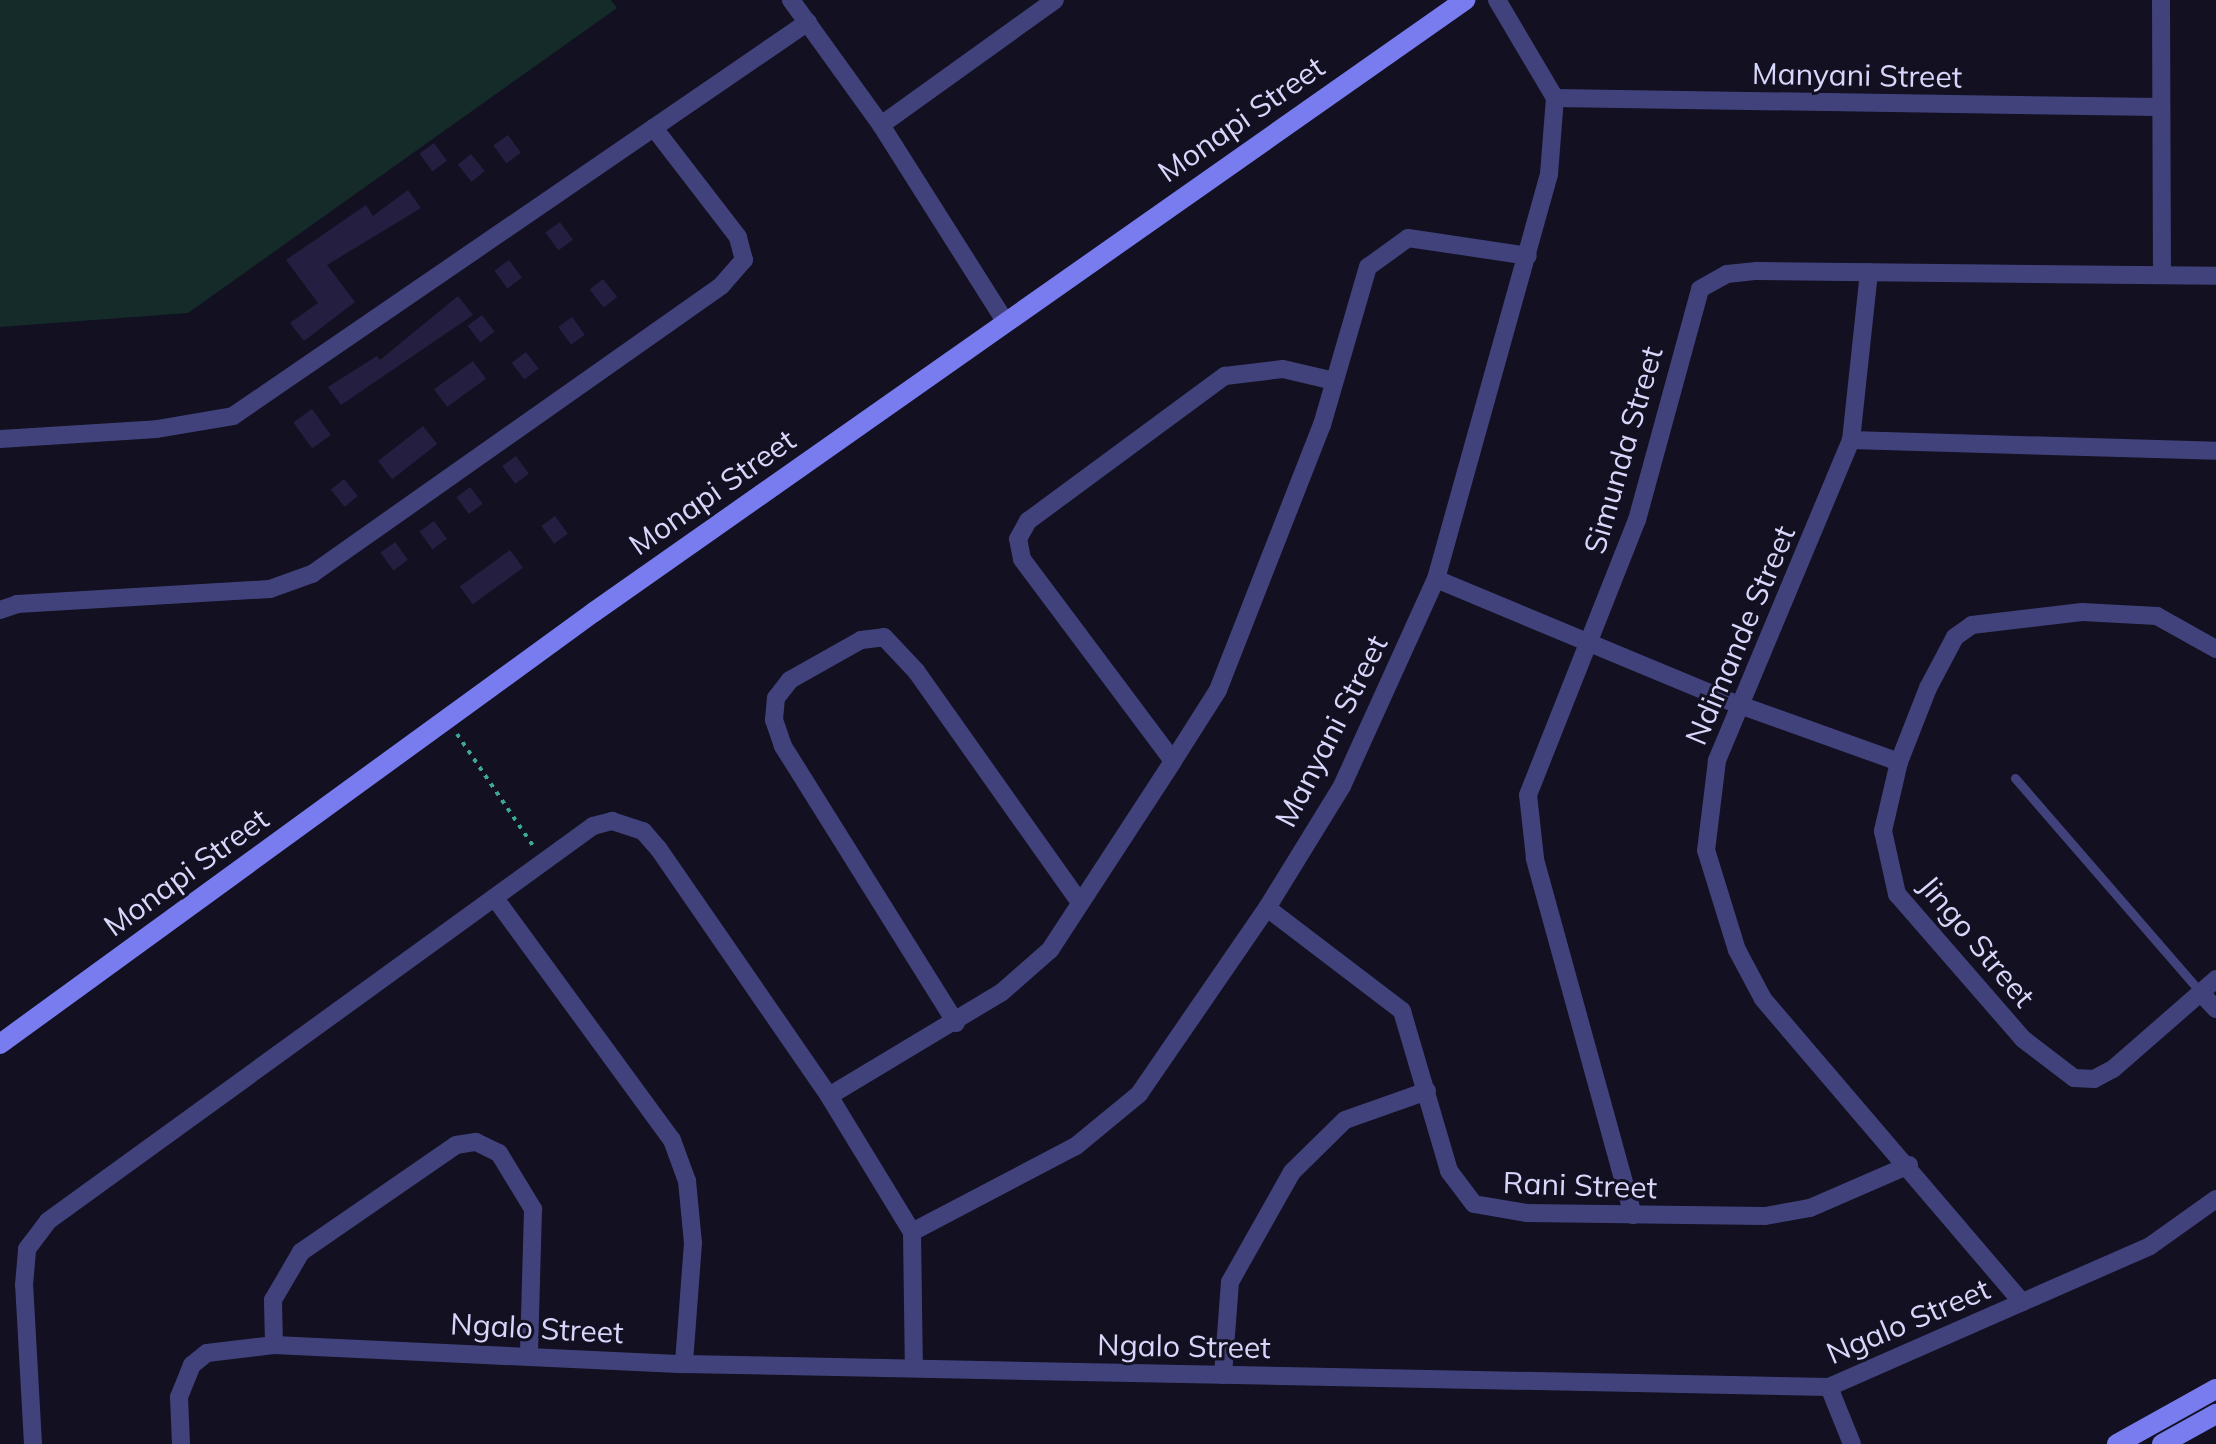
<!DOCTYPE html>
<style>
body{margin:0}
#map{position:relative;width:2216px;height:1444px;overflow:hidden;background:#121021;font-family:Mulish,sans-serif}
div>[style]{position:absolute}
.green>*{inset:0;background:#142b29}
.building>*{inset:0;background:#241f40;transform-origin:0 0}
.path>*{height:4px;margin-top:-2px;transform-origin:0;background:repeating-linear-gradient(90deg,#3da79a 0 4px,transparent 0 10px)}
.lane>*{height:9px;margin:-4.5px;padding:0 4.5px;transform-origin:4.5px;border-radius:4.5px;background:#41427b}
.street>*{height:18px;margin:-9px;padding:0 9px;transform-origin:9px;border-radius:9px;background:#41427b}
.secondary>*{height:20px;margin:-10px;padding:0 10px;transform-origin:10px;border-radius:10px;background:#787cee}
span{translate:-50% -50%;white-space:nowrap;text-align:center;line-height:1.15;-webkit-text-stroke:6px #121021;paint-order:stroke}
.street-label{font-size:30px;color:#d8d6fa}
</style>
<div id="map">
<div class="green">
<i style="clip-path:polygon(0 0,611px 0,617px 8px,188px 313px,0 327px)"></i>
</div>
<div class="building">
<i style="left:508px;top:135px;width:22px;height:18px;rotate:54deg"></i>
<i style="left:434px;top:143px;width:22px;height:18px;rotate:54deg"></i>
<i style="left:471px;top:154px;width:22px;height:17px;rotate:51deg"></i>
<i style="clip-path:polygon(408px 190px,421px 208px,327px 265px,355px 302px,304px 341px,290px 323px,318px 303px,286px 260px,366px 205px,373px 216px)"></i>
<i style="left:560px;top:222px;width:22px;height:18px;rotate:54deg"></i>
<i style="left:509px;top:260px;width:22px;height:18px;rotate:54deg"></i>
<i style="left:603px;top:279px;width:23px;height:17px;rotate:52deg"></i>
<i style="clip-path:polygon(458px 296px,473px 315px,341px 405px,328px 387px,377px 356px,380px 360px)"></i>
<i style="left:482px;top:315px;width:21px;height:18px;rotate:53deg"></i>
<i style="left:572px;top:317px;width:22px;height:17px;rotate:54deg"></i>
<i style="left:526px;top:352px;width:21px;height:18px;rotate:53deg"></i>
<i style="left:473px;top:361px;width:22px;height:48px;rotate:54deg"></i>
<i style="left:312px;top:409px;width:32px;height:23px;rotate:54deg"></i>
<i style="left:423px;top:426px;width:23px;height:57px;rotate:52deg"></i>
<i style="left:516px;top:456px;width:22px;height:17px;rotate:54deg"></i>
<i style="left:344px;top:479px;width:22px;height:17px;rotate:51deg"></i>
<i style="left:470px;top:487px;width:21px;height:17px;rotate:53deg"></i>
<i style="left:555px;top:516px;width:22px;height:17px;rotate:54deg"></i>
<i style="left:434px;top:521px;width:22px;height:18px;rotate:54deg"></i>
<i style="left:395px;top:542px;width:22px;height:18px;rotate:54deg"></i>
<i style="left:510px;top:550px;width:22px;height:62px;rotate:54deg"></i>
</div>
<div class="path">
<i style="left:457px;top:734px;width:135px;rotate:55.8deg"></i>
</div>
<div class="lane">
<i style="left:2015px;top:778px;width:284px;rotate:49.1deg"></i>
</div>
<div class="street">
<i style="left:791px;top:0;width:154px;rotate:54.2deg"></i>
<i style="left:881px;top:125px;width:234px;rotate:57.7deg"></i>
<i style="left:2161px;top:0;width:272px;rotate:89.8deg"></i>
<i style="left:1555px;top:98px;width:603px;rotate:0.86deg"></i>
<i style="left:881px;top:125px;width:214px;rotate:-35.7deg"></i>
<i style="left:1869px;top:272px;width:169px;rotate:96.1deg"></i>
<i style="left:1851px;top:440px;width:348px;rotate:112.7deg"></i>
<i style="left:1717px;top:761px;width:90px;rotate:97deg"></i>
<i style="left:1706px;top:850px;width:105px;rotate:72.8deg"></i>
<i style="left:1737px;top:950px;width:55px;rotate:62deg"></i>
<i style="left:1763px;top:999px;width:399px;rotate:49.5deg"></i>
<i style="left:0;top:439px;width:157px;rotate:-3.6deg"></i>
<i style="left:157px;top:429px;width:77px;rotate:-9.7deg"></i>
<i style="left:233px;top:416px;width:697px;rotate:-34.42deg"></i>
<i style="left:1851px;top:440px;width:365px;rotate:1.7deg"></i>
<i style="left:1436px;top:579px;width:326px;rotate:22.6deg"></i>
<i style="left:1737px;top:704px;width:172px;rotate:19.7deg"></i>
<i style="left:0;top:610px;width:18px;rotate:-19deg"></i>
<i style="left:17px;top:604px;width:253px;rotate:-3.4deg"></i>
<i style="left:270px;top:589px;width:45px;rotate:-19.7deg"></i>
<i style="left:312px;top:574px;width:500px;rotate:-35.15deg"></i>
<i style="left:721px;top:286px;width:35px;rotate:-49deg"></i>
<i style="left:744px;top:260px;width:24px;rotate:-105deg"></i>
<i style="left:738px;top:237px;width:138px;rotate:-127.6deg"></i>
<i style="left:2216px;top:649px;width:68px;rotate:-150.8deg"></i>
<i style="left:2157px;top:616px;width:75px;rotate:-176.9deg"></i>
<i style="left:2082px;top:612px;width:111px;rotate:173.3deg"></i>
<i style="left:1972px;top:625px;width:21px;rotate:145deg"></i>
<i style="left:1955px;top:637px;width:58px;rotate:117.9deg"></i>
<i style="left:1928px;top:688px;width:79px;rotate:111.4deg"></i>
<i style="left:1899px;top:762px;width:71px;rotate:103.1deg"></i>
<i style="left:1883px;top:831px;width:65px;rotate:77.5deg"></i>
<i style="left:1897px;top:894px;width:192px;rotate:49deg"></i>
<i style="left:2023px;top:1039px;width:64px;rotate:37.4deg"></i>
<i style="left:2074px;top:1078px;width:20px;rotate:3deg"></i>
<i style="left:2094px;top:1079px;width:21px;rotate:-28deg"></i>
<i style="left:2113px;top:1069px;width:137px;rotate:-41.1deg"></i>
<i style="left:1173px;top:761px;width:252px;rotate:-126.8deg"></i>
<i style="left:1022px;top:559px;width:20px;rotate:-101deg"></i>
<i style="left:1018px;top:539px;width:21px;rotate:-61deg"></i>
<i style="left:1028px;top:521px;width:245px;rotate:-36.4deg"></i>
<i style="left:1225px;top:376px;width:58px;rotate:-6.9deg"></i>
<i style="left:1283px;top:369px;width:52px;rotate:13.2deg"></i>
<i style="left:497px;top:901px;width:296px;rotate:53.8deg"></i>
<i style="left:672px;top:1140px;width:44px;rotate:69.9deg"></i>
<i style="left:687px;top:1181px;width:62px;rotate:84.5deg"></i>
<i style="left:693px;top:1243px;width:121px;rotate:94.3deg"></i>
<i style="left:1267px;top:908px;width:170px;rotate:37.3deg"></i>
<i style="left:1402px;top:1011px;width:167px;rotate:73.6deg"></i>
<i style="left:1449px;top:1171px;width:41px;rotate:52.9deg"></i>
<i style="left:1474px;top:1204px;width:54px;rotate:9.6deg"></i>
<i style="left:1527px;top:1213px;width:238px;rotate:0.7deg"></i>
<i style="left:1765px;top:1216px;width:46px;rotate:-10.1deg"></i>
<i style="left:1810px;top:1208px;width:108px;rotate:-23.5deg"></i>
<i style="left:2201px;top:993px;width:22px;rotate:47deg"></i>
<i style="left:956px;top:1023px;width:327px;rotate:-122deg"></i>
<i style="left:783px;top:746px;width:28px;rotate:-109deg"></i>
<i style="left:774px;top:720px;width:22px;rotate:-85deg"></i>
<i style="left:776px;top:698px;width:23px;rotate:-52deg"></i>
<i style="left:790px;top:680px;width:81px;rotate:-29.4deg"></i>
<i style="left:861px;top:640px;width:23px;rotate:-7deg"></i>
<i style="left:884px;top:637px;width:47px;rotate:46.7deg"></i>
<i style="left:916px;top:671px;width:284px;rotate:54.7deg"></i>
<i style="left:829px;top:1096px;width:202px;rotate:-31deg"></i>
<i style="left:1002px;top:992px;width:64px;rotate:-41.2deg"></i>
<i style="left:1050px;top:950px;width:225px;rotate:-56.9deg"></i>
<i style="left:1173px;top:761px;width:84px;rotate:-57.6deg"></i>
<i style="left:1218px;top:690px;width:285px;rotate:-68.6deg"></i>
<i style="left:1322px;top:425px;width:165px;rotate:-73.8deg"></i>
<i style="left:1368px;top:267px;width:49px;rotate:-35.9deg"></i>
<i style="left:1408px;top:238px;width:121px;rotate:8.5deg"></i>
<i style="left:1633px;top:1215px;width:370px;rotate:-105.4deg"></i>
<i style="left:1535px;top:858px;width:63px;rotate:-96.3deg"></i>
<i style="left:1528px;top:795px;width:296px;rotate:-68.4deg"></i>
<i style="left:1637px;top:520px;width:239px;rotate:-74.7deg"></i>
<i style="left:1700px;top:289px;width:31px;rotate:-29deg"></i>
<i style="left:1727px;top:274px;width:30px;rotate:-6deg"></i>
<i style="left:1757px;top:271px;width:459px;rotate:0.6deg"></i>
<i style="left:912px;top:1232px;width:185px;rotate:-27.7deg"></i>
<i style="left:1076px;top:1146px;width:82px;rotate:-39.5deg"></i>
<i style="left:1139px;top:1094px;width:226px;rotate:-55.5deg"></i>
<i style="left:1267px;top:908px;width:143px;rotate:-58.4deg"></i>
<i style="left:1342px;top:786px;width:227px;rotate:-65.6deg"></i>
<i style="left:1436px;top:579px;width:420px;rotate:-74.4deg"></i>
<i style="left:1549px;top:174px;width:76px;rotate:-85.5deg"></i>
<i style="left:1555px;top:98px;width:114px;rotate:-120.6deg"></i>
<i style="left:274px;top:1345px;width:45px;rotate:-91.3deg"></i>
<i style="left:273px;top:1300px;width:56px;rotate:-59.7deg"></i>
<i style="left:301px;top:1252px;width:188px;rotate:-34.6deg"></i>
<i style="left:456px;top:1145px;width:20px;rotate:-9deg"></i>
<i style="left:476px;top:1142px;width:25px;rotate:26deg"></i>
<i style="left:499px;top:1153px;width:66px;rotate:58.7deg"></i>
<i style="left:533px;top:1209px;width:145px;rotate:91.6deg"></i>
<i style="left:1223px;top:1375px;width:93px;rotate:-85.7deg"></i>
<i style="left:1230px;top:1282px;width:126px;rotate:-60.6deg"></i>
<i style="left:1292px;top:1172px;width:74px;rotate:-44.5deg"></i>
<i style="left:1345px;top:1120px;width:87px;rotate:-19.5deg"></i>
<i style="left:1829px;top:1387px;width:61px;rotate:68deg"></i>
<i style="left:33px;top:1444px;width:159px;rotate:-93.2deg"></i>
<i style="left:24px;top:1285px;width:36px;rotate:-85deg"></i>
<i style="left:27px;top:1249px;width:35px;rotate:-53deg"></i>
<i style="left:48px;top:1221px;width:673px;rotate:-35.93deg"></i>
<i style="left:593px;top:826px;width:20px;rotate:-15deg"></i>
<i style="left:612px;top:821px;width:33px;rotate:18deg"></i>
<i style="left:643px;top:831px;width:23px;rotate:49deg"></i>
<i style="left:658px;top:848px;width:301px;rotate:55.4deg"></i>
<i style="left:829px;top:1096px;width:159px;rotate:58.6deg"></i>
<i style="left:912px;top:1232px;width:135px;rotate:89.2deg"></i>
<i style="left:181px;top:1444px;width:47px;rotate:-92.4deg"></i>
<i style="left:179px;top:1397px;width:35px;rotate:-68deg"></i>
<i style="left:192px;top:1365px;width:19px;rotate:-39deg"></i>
<i style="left:207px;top:1353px;width:67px;rotate:-6.8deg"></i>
<i style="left:274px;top:1345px;width:410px;rotate:2.7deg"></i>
<i style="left:684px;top:1364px;width:1145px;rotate:1.15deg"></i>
<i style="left:1829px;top:1387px;width:351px;rotate:-23.7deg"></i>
<i style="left:2150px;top:1246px;width:81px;rotate:-35.5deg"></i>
</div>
<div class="secondary">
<i style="left:0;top:1044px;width:734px;rotate:-36.03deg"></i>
<i style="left:594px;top:612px;width:1065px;rotate:-35.09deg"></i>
<i style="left:2117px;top:1444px;width:113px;rotate:-29.1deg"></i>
<i style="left:2162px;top:1444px;width:62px;rotate:-29.1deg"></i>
</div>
<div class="street-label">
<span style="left:1857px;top:75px;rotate:1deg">Manyani Street</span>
<span style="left:1241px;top:119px;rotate:-35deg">Monapi Street</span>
<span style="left:1623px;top:450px;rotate:-74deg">Simunda Street</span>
<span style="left:712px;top:492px;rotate:-35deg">Monapi Street</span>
<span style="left:1740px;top:635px;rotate:-67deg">Ndimande Street</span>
<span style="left:1331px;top:731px;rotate:-63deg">Manyani Street</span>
<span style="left:186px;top:872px;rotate:-36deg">Monapi Street</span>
<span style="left:1977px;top:941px;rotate:50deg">Jingo Street</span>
<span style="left:1580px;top:1185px;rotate:2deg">Rani Street</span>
<span style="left:1908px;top:1321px;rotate:-23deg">Ngalo Street</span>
<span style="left:537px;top:1328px;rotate:3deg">Ngalo Street</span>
<span style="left:1184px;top:1346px;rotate:1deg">Ngalo Street</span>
</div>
</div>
